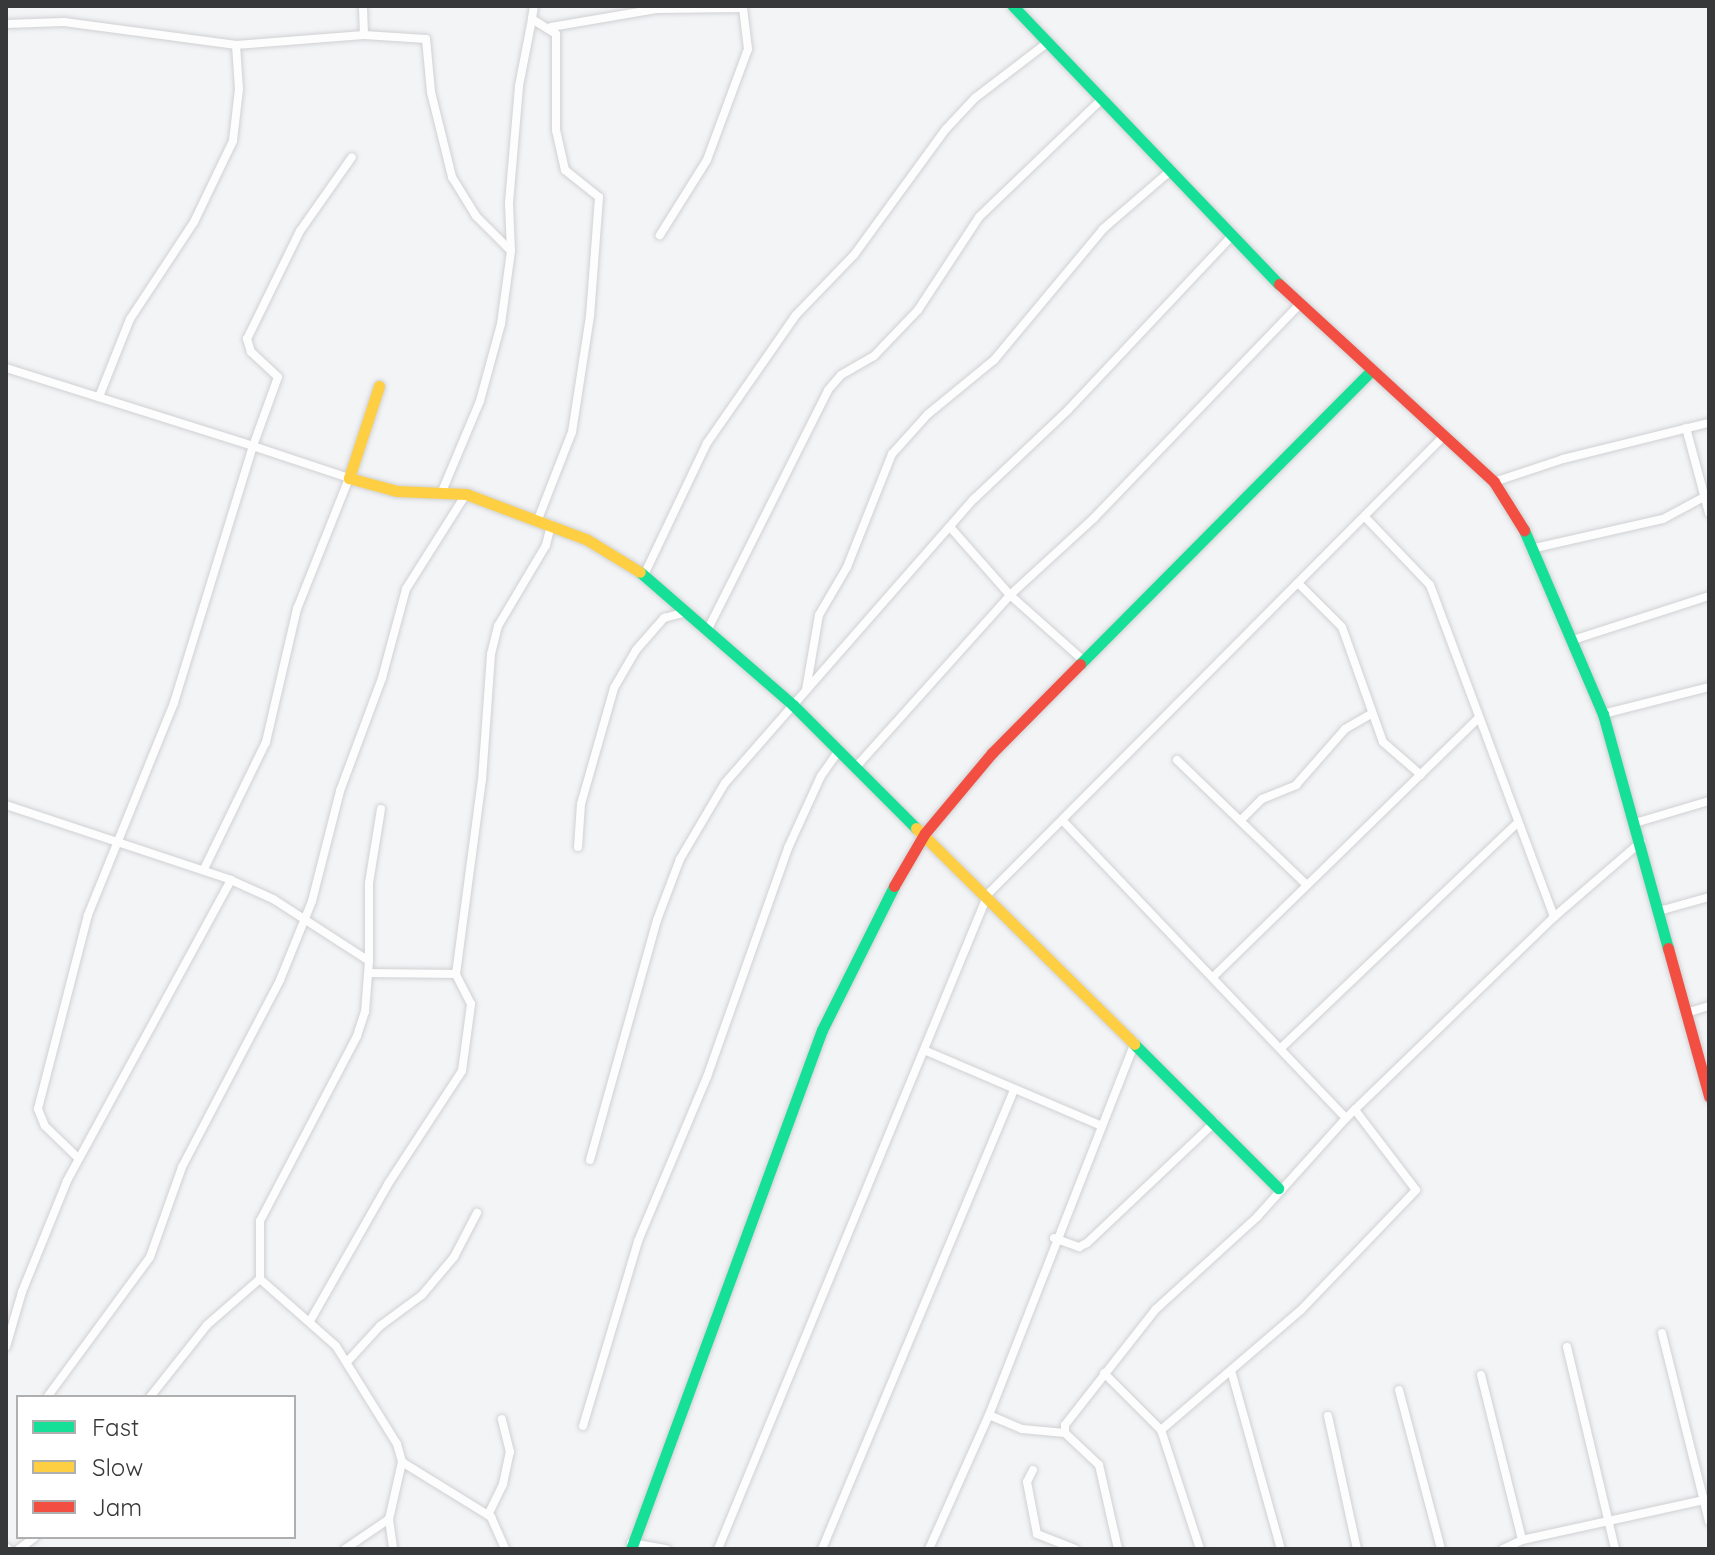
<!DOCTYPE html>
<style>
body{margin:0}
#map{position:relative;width:1715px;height:1555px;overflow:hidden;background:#f3f4f6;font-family:Quicksand,sans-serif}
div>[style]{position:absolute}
.roads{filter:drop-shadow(0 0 2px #d0d1d3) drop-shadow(0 0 2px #d0d1d3)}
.street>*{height:8px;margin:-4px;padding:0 4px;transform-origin:4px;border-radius:4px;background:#fdfdfe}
.fast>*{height:11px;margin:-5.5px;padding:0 5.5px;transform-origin:5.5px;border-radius:5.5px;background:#16e098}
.slow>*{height:11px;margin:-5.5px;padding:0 5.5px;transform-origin:5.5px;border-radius:5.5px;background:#ffcf43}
.jam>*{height:11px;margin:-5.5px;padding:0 5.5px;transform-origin:5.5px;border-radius:5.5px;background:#f24e42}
span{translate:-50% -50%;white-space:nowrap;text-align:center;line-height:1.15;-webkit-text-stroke:6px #fff;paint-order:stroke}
.frame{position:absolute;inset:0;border:8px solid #373839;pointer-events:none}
.legend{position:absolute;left:16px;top:1395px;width:280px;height:144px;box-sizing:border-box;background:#fff;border:2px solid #afafb0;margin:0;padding:10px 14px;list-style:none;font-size:24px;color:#373839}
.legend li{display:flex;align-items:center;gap:16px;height:40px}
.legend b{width:40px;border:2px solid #afafb0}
</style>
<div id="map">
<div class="roads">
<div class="street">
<i style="left:534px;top:6px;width:13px;rotate:99deg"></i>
<i style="left:532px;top:19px;width:28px;rotate:32deg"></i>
<i style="left:556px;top:34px;width:96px;rotate:90deg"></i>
<i style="left:556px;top:130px;width:41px;rotate:77.3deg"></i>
<i style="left:565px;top:170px;width:43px;rotate:38.5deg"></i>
<i style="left:599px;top:197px;width:119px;rotate:94.3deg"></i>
<i style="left:590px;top:316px;width:117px;rotate:98.8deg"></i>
<i style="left:572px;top:432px;width:93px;rotate:111.3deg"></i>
<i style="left:6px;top:24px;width:58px;rotate:-2deg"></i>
<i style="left:64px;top:22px;width:174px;rotate:7.6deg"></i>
<i style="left:236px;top:45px;width:44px;rotate:86.1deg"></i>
<i style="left:239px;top:89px;width:52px;rotate:96.6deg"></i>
<i style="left:233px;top:141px;width:90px;rotate:115.7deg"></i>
<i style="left:194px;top:222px;width:116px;rotate:123.4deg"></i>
<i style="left:130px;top:319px;width:84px;rotate:111.7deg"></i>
<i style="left:551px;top:27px;width:107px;rotate:-9.7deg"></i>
<i style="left:656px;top:9px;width:87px;rotate:-0.7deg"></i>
<i style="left:743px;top:8px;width:41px;rotate:83deg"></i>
<i style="left:748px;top:49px;width:118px;rotate:110.3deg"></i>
<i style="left:707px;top:160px;width:89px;rotate:122.1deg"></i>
<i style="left:364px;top:35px;width:62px;rotate:3.7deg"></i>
<i style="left:426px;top:39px;width:53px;rotate:84.6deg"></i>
<i style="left:431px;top:92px;width:88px;rotate:76.1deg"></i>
<i style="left:452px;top:177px;width:46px;rotate:58.4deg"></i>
<i style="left:476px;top:216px;width:49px;rotate:45deg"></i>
<i style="left:511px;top:251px;width:74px;rotate:97.8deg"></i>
<i style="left:501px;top:324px;width:80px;rotate:105.3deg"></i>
<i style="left:480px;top:401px;width:101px;rotate:112.8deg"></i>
<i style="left:236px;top:45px;width:128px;rotate:-4.5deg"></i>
<i style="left:364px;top:35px;width:29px;rotate:-92deg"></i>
<i style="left:511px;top:251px;width:48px;rotate:-92.4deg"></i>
<i style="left:509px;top:203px;width:117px;rotate:-85.1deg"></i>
<i style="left:519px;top:86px;width:68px;rotate:-79deg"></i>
<i style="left:6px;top:368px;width:259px;rotate:17.5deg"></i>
<i style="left:253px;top:446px;width:269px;rotate:107.1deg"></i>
<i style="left:174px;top:703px;width:229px;rotate:112.1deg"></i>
<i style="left:88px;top:915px;width:200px;rotate:104.5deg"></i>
<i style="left:38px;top:1109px;width:18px;rotate:68deg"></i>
<i style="left:45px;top:1126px;width:47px;rotate:44.1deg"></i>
<i style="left:1686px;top:428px;width:88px;rotate:74.9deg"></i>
<i style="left:1494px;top:482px;width:73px;rotate:-18.4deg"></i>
<i style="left:1563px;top:459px;width:150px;rotate:-13.9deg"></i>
<i style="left:1365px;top:517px;width:94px;rotate:46.3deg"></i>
<i style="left:1430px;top:585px;width:354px;rotate:69.5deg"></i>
<i style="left:950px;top:527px;width:91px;rotate:48.6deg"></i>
<i style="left:1010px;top:595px;width:98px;rotate:41.7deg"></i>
<i style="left:1535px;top:548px;width:131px;rotate:-12.8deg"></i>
<i style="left:1663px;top:519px;width:47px;rotate:-28.2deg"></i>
<i style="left:644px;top:575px;width:146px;rotate:-64.5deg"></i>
<i style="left:707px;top:443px;width:156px;rotate:-55.2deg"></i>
<i style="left:796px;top:315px;width:83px;rotate:-46deg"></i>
<i style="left:854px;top:255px;width:156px;rotate:-53.9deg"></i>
<i style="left:946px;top:129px;width:42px;rotate:-46.9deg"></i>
<i style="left:975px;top:98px;width:91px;rotate:-37.4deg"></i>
<i style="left:1298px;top:583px;width:62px;rotate:45deg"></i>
<i style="left:1342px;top:627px;width:122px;rotate:70.4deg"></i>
<i style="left:1383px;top:742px;width:50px;rotate:41deg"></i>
<i style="left:708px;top:629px;width:267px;rotate:-63.3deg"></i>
<i style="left:828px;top:390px;width:20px;rotate:-49deg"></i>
<i style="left:841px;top:375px;width:38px;rotate:-30deg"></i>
<i style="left:874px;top:356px;width:64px;rotate:-46.3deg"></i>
<i style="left:918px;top:310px;width:111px;rotate:-56.7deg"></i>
<i style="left:979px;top:217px;width:168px;rotate:-43.8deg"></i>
<i style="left:1573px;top:640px;width:143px;rotate:-17.9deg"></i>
<i style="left:806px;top:690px;width:76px;rotate:-80.2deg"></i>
<i style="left:819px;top:615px;width:56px;rotate:-59.7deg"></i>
<i style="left:847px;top:567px;width:122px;rotate:-68.3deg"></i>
<i style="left:892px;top:454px;width:54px;rotate:-48deg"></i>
<i style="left:928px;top:414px;width:85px;rotate:-39.3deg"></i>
<i style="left:994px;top:360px;width:170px;rotate:-50.2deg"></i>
<i style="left:1103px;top:229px;width:87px;rotate:-40.8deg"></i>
<i style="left:1603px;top:714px;width:109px;rotate:-14.3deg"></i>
<i style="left:1177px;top:760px;width:180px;rotate:43.9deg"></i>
<i style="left:855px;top:768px;width:232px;rotate:-48.1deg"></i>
<i style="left:1010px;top:595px;width:113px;rotate:-42.5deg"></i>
<i style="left:1093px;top:519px;width:300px;rotate:-46.1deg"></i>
<i style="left:6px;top:805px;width:237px;rotate:18.4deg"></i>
<i style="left:231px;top:880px;width:343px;rotate:118.6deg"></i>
<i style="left:67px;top:1181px;width:120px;rotate:112.1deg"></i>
<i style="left:22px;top:1292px;width:57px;rotate:106.2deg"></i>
<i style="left:1242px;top:819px;width:28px;rotate:-45deg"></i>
<i style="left:1262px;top:799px;width:37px;rotate:-22deg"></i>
<i style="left:1296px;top:785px;width:74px;rotate:-48.8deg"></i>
<i style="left:1345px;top:729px;width:28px;rotate:-30deg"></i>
<i style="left:1064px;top:822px;width:409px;rotate:46.4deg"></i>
<i style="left:1635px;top:823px;width:77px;rotate:-16.6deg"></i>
<i style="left:578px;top:847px;width:43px;rotate:-86deg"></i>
<i style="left:581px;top:804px;width:121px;rotate:-74.1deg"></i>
<i style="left:614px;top:688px;width:44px;rotate:-59.9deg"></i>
<i style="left:636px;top:650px;width:43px;rotate:-48.8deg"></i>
<i style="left:664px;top:618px;width:23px;rotate:-15deg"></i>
<i style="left:205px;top:867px;width:139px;rotate:-64deg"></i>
<i style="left:266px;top:742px;width:137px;rotate:-76.9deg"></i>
<i style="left:297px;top:609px;width:141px;rotate:-68.3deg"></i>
<i style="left:349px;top:478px;width:101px;rotate:-161.6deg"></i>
<i style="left:253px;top:446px;width:73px;rotate:-70.1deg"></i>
<i style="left:278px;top:377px;width:37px;rotate:-137deg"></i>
<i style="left:251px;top:352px;width:14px;rotate:-107deg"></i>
<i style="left:247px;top:339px;width:120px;rotate:-63.9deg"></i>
<i style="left:300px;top:231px;width:90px;rotate:-54.9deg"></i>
<i style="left:1659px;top:911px;width:52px;rotate:-15.6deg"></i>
<i style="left:369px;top:961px;width:78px;rotate:-90deg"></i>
<i style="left:369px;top:883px;width:75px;rotate:-80.8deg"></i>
<i style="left:369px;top:973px;width:87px;rotate:0.7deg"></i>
<i style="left:1213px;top:977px;width:369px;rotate:-44.3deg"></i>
<i style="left:1686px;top:1013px;width:24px;rotate:-17deg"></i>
<i style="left:1282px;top:1047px;width:325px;rotate:-43.6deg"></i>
<i style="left:926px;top:1051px;width:191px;rotate:23.1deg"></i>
<i style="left:590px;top:1160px;width:249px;rotate:-74.4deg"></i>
<i style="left:657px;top:920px;width:65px;rotate:-69.3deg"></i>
<i style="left:680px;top:859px;width:88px;rotate:-59.4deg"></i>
<i style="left:725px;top:783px;width:378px;rotate:-48.8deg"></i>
<i style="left:974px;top:499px;width:129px;rotate:-43.4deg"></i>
<i style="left:1068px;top:410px;width:238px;rotate:-46.7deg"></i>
<i style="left:1054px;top:1238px;width:27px;rotate:20deg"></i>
<i style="left:1079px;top:1247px;width:9px;rotate:-27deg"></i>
<i style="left:1087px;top:1243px;width:176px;rotate:-43.4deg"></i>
<i style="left:260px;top:1279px;width:101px;rotate:41.4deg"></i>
<i style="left:336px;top:1346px;width:115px;rotate:58.1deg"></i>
<i style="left:397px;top:1444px;width:19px;rotate:74deg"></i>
<i style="left:402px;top:1462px;width:58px;rotate:102.8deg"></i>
<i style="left:389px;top:1519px;width:53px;rotate:145.7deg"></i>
<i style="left:310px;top:1321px;width:158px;rotate:-60.3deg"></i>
<i style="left:388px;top:1184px;width:135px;rotate:-56.8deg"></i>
<i style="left:462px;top:1071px;width:68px;rotate:-82.3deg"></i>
<i style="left:471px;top:1004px;width:34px;rotate:-117deg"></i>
<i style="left:456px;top:974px;width:196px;rotate:-82.4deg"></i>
<i style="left:482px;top:780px;width:126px;rotate:-85.9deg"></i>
<i style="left:491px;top:654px;width:29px;rotate:-76deg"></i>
<i style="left:498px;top:626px;width:94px;rotate:-59.3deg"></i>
<i style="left:546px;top:545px;width:21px;rotate:-76deg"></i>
<i style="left:1662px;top:1333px;width:194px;rotate:76deg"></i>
<i style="left:1567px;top:1347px;width:208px;rotate:76.6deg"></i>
<i style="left:347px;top:1362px;width:49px;rotate:-47.5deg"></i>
<i style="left:380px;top:1326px;width:52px;rotate:-36.4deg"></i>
<i style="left:422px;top:1295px;width:50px;rotate:-49.9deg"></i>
<i style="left:454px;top:1257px;width:50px;rotate:-62.4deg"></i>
<i style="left:1104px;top:1373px;width:81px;rotate:45deg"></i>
<i style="left:1232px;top:1374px;width:182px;rotate:74.4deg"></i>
<i style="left:1481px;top:1375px;width:170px;rotate:76deg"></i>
<i style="left:1399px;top:1390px;width:164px;rotate:75.2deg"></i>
<i style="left:48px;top:1396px;width:172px;rotate:-53.7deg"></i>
<i style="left:150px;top:1257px;width:96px;rotate:-70.4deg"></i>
<i style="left:182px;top:1167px;width:211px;rotate:-62.3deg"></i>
<i style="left:280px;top:980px;width:85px;rotate:-67.9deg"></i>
<i style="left:312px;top:901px;width:114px;rotate:-75.7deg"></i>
<i style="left:340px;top:791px;width:121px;rotate:-69.6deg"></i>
<i style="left:382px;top:678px;width:92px;rotate:-74.9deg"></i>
<i style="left:406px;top:589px;width:112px;rotate:-57.7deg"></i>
<i style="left:150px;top:1397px;width:92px;rotate:-51.6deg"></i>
<i style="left:207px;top:1325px;width:70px;rotate:-41deg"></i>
<i style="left:260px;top:1279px;width:58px;rotate:-90deg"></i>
<i style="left:260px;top:1221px;width:209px;rotate:-62.3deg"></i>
<i style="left:357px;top:1036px;width:25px;rotate:-72deg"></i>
<i style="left:365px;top:1012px;width:51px;rotate:-85.5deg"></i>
<i style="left:369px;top:961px;width:114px;rotate:-147.1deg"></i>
<i style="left:273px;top:899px;width:46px;rotate:-155.7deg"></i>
<i style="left:989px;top:1415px;width:36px;rotate:23deg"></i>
<i style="left:1022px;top:1429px;width:43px;rotate:5.3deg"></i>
<i style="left:1328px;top:1416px;width:136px;rotate:77.7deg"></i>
<i style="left:583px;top:1426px;width:193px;rotate:-73.4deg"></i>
<i style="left:638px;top:1241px;width:178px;rotate:-67.2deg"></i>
<i style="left:707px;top:1077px;width:243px;rotate:-70.5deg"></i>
<i style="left:788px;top:848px;width:79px;rotate:-65.4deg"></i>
<i style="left:821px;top:776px;width:29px;rotate:-55deg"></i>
<i style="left:402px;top:1462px;width:105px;rotate:31.7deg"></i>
<i style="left:491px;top:1517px;width:35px;rotate:66deg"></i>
<i style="left:1033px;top:1470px;width:13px;rotate:117deg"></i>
<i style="left:1027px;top:1482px;width:53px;rotate:79.1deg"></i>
<i style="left:1037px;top:1534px;width:41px;rotate:21.5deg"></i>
<i style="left:488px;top:1515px;width:34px;rotate:-64deg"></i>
<i style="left:503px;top:1484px;width:33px;rotate:-78deg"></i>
<i style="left:510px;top:1452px;width:34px;rotate:-104deg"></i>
<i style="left:389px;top:1519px;width:30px;rotate:82deg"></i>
<i style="left:631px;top:1543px;width:36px;rotate:10deg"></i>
<i style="left:6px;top:1547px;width:3px;rotate:45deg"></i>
<i style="left:19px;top:1549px;width:20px;rotate:-37deg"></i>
<i style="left:718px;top:1549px;width:708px;rotate:-67.6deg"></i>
<i style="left:988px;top:894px;width:645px;rotate:-45.13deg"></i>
<i style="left:822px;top:1549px;width:498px;rotate:-67.3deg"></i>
<i style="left:929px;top:1549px;width:147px;rotate:-65.9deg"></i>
<i style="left:989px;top:1415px;width:400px;rotate:-68.6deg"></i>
<i style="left:1118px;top:1549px;width:86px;rotate:-102.7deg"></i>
<i style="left:1099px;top:1465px;width:47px;rotate:-136.7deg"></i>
<i style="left:1065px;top:1433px;width:8px;rotate:-90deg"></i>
<i style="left:1065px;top:1425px;width:147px;rotate:-51.9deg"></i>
<i style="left:1156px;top:1309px;width:137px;rotate:-42.3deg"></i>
<i style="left:1257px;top:1217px;width:133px;rotate:-48deg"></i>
<i style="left:1346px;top:1118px;width:289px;rotate:-44deg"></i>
<i style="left:1554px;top:917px;width:115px;rotate:-40.8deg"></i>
<i style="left:1200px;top:1549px;width:125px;rotate:-108.1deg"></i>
<i style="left:1161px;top:1430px;width:184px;rotate:-40.6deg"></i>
<i style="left:1301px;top:1310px;width:166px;rotate:-46.2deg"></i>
<i style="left:1416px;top:1190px;width:101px;rotate:-127.3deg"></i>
<i style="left:1503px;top:1549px;width:21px;rotate:-25deg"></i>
<i style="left:1522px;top:1540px;width:191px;rotate:-12.4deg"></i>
</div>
<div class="fast">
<i style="left:1013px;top:6px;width:385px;rotate:46.3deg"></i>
<i style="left:1524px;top:530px;width:200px;rotate:66.8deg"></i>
<i style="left:1603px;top:714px;width:243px;rotate:74.5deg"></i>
<i style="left:640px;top:572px;width:203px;rotate:41deg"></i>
<i style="left:793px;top:705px;width:174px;rotate:45deg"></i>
<i style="left:1080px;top:664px;width:412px;rotate:-45.2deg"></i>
<i style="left:1134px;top:1044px;width:204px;rotate:45deg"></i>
<i style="left:631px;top:1549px;width:553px;rotate:-69.8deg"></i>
<i style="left:822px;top:1030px;width:161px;rotate:-63.4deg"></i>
</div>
<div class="slow">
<i style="left:379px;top:386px;width:97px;rotate:108.1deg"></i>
<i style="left:349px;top:478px;width:50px;rotate:15.2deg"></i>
<i style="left:397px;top:491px;width:69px;rotate:2.5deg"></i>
<i style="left:466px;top:494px;width:128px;rotate:20.6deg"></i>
<i style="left:586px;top:539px;width:63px;rotate:31.4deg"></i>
<i style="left:916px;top:828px;width:307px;rotate:44.7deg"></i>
</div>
<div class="jam">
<i style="left:1279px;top:284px;width:292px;rotate:42.6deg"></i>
<i style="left:1494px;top:482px;width:57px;rotate:58deg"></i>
<i style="left:894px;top:886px;width:61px;rotate:-59.7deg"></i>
<i style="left:925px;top:833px;width:104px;rotate:-50.1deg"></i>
<i style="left:992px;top:753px;width:125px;rotate:-45.3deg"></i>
<i style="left:1668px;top:948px;width:154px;rotate:74.5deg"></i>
</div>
</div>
<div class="frame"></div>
<ul class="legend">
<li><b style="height:10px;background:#16e098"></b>Fast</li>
<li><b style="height:10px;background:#ffcf43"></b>Slow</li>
<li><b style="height:10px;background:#f24e42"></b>Jam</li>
</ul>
</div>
